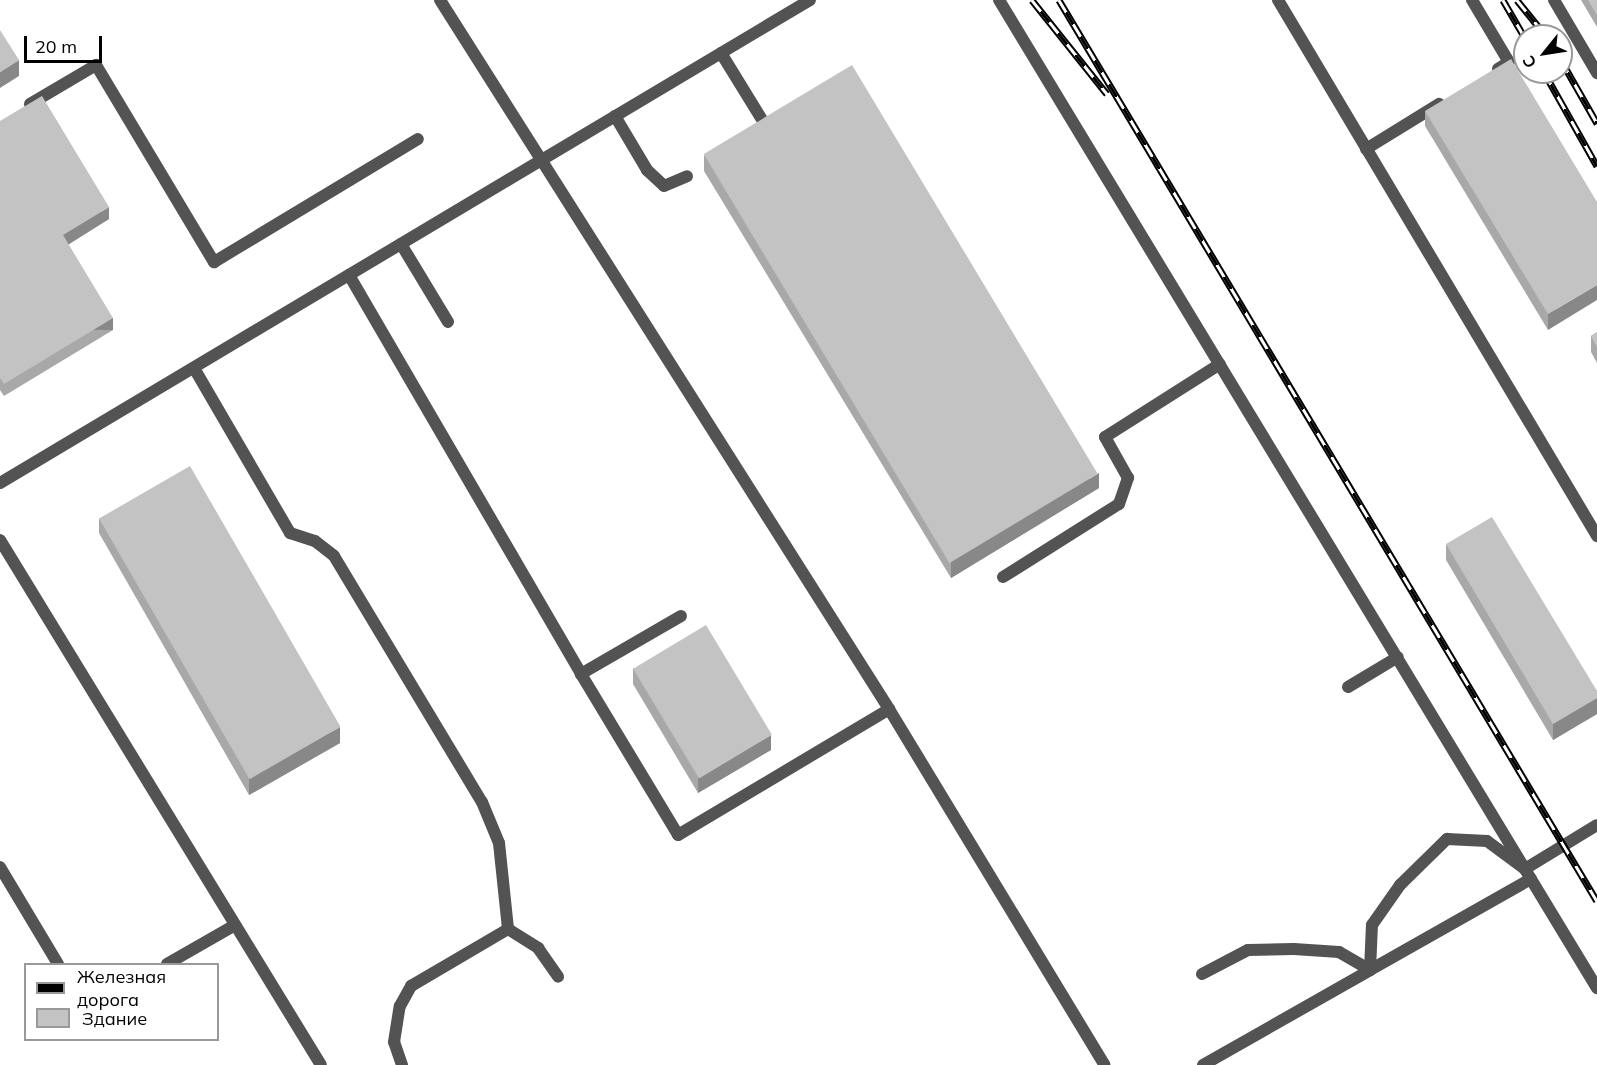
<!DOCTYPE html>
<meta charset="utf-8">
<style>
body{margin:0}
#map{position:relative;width:1597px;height:1065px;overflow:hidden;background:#fff;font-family:Mulish,sans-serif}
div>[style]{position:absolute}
.service>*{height:12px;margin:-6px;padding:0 6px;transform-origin:6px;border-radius:6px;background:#535353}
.rail>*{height:7px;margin-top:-3.5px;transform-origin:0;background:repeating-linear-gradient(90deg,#fff 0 14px,#000 0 28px);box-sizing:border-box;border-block:2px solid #000}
.wall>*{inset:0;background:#a8a8a8}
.shaded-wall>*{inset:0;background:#888;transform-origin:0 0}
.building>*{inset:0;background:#c3c3c3;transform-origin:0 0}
span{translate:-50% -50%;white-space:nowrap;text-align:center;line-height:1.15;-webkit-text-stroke:4.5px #fff;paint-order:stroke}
.legend{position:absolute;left:24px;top:963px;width:195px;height:78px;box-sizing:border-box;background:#fff;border:2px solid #999;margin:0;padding:8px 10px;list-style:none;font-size:18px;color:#000}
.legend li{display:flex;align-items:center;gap:12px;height:30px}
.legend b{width:30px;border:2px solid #999}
.north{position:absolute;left:1513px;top:24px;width:60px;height:60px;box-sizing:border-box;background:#fff;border:2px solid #999;border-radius:50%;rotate:240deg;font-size:16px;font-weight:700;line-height:24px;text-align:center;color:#000}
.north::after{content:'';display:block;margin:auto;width:21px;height:27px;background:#000;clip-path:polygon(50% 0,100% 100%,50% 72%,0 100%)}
.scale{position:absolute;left:24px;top:36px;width:78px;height:27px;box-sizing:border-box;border:3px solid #000;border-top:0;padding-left:8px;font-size:18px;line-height:21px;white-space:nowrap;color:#000;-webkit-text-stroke:4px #fff;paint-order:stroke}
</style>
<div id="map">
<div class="service">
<i style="left:440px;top:0;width:839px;rotate:57.65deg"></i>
<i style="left:889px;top:709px;width:416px;rotate:58.8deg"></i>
<i style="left:999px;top:0;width:1155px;rotate:58.82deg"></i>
<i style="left:1278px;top:0;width:624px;rotate:59.24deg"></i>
<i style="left:1472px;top:0;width:72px;rotate:59.2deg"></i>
<i style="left:1509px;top:62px;width:13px;rotate:148deg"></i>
<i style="left:1554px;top:0;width:85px;rotate:59.5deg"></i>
<i style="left:721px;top:53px;width:92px;rotate:58.4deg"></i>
<i style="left:30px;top:104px;width:77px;rotate:-30.6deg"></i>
<i style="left:96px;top:65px;width:230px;rotate:59.1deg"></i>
<i style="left:214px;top:262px;width:238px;rotate:-31.1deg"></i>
<i style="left:615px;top:116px;width:63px;rotate:59.3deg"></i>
<i style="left:647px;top:170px;width:23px;rotate:43deg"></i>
<i style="left:664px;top:186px;width:25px;rotate:-23deg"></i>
<i style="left:1366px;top:149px;width:86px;rotate:-31.7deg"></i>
<i style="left:401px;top:244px;width:91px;rotate:58.9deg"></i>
<i style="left:349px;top:275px;width:462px;rotate:59.8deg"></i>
<i style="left:194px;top:368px;width:191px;rotate:59.8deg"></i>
<i style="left:290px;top:533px;width:26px;rotate:18deg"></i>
<i style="left:315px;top:541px;width:24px;rotate:38deg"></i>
<i style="left:334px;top:556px;width:287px;rotate:59deg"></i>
<i style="left:482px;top:802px;width:44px;rotate:67.5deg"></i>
<i style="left:499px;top:843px;width:86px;rotate:84deg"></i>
<i style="left:0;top:483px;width:943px;rotate:-30.81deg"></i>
<i style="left:0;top:540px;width:615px;rotate:58.56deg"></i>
<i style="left:1003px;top:577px;width:137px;rotate:-32.2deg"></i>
<i style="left:1119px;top:504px;width:28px;rotate:-71deg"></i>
<i style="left:1128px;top:478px;width:47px;rotate:-119.3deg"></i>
<i style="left:1105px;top:437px;width:136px;rotate:-32.4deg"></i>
<i style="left:681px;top:616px;width:116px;rotate:149.9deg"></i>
<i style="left:581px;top:674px;width:188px;rotate:58.9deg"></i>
<i style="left:678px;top:835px;width:246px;rotate:-30.8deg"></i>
<i style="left:1348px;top:687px;width:58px;rotate:-31deg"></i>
<i style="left:0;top:867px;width:113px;rotate:59.1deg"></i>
<i style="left:167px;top:964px;width:78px;rotate:-29.8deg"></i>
<i style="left:1202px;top:974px;width:52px;rotate:-27.6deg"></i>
<i style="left:1248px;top:950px;width:46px;rotate:-1.2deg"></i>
<i style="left:1294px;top:949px;width:45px;rotate:3.8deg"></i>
<i style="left:1339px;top:952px;width:36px;rotate:30deg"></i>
<i style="left:1370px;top:970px;width:185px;rotate:-29.5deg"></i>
<i style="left:402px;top:1065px;width:24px;rotate:-109deg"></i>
<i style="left:394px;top:1042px;width:36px;rotate:-81deg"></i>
<i style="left:400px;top:1006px;width:23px;rotate:-61deg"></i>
<i style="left:411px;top:986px;width:113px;rotate:-30.4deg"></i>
<i style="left:508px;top:929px;width:36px;rotate:32deg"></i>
<i style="left:538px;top:948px;width:35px;rotate:55deg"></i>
<i style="left:1203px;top:1065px;width:192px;rotate:-29.6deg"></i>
<i style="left:1370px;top:970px;width:45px;rotate:-87.5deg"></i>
<i style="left:1372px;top:925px;width:49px;rotate:-55deg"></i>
<i style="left:1400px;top:885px;width:66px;rotate:-44.4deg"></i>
<i style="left:1447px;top:839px;width:40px;rotate:2.9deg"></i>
<i style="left:1487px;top:841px;width:47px;rotate:36.4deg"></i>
<i style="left:1525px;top:869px;width:84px;rotate:-31.4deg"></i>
</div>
<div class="rail">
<i style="left:1032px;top:0;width:120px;rotate:51.4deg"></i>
<i style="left:1059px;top:0;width:1049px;rotate:59.16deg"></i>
<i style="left:1503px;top:0;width:44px;rotate:59.9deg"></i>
<i style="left:1517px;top:0;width:46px;rotate:51.1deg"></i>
<i style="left:1561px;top:60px;width:73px;rotate:60.3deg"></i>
<i style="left:1544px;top:72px;width:108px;rotate:60.6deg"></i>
</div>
<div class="wall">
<i style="clip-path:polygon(1581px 0,1597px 0,1597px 27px)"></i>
<i style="clip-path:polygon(1425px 111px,1597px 202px,1548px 330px,1425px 126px)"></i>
<i style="clip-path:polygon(0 121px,109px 219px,68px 244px,113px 330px,4px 396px,0 390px)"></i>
<i style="clip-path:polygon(704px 155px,1099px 488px,951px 578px,704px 171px)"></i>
<i style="clip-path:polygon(1597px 332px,1597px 363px,1591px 352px,1591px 336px)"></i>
<i style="clip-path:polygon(99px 518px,340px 743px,249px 795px,99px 533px)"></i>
<i style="clip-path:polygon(1446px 544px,1597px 691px,1597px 714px,1553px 740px,1446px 560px)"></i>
<i style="clip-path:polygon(633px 668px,771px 750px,698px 793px,633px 684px)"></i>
</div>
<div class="shaded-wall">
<i style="clip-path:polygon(19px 60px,19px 76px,0 88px,0 72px)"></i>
<i style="clip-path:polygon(109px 207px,109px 219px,63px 248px,63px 235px)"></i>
<i style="clip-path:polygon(1597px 285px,1597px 300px,1548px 330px,1548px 314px)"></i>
<i style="left:113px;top:318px;width:12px;height:127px;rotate:90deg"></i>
<i style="clip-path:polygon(1099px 473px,1099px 488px,951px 578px,951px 562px)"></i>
<i style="clip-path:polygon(1597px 698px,1597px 714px,1553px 740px,1553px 724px)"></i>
<i style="clip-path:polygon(340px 727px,340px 743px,249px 795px,249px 779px)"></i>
<i style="clip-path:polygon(771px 735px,771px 750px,698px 793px,698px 778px)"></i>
</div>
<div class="building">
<i style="clip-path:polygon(1588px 0,1597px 0,1597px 15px)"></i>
<i style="clip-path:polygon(0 30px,19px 60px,0 72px)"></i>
<i style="clip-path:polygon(1511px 59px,1597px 202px,1597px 285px,1548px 314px,1425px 111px)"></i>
<i style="left:852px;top:65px;width:477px;height:173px;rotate:59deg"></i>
<i style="clip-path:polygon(42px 96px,109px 207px,63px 235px,113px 318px,4px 384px,0 378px,0 121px)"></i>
<i style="clip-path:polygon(1597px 332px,1597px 347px,1591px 336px)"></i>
<i style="left:190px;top:466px;width:301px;height:105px;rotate:60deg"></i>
<i style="clip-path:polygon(1492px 517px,1597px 691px,1597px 698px,1553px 724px,1446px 544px)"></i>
<i style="left:706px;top:625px;width:128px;height:85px;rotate:59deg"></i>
</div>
<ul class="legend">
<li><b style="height:8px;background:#000"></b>Железная дорога</li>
<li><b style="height:16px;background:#c3c3c3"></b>Здание</li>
</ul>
<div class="north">С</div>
<div class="scale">20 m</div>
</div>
